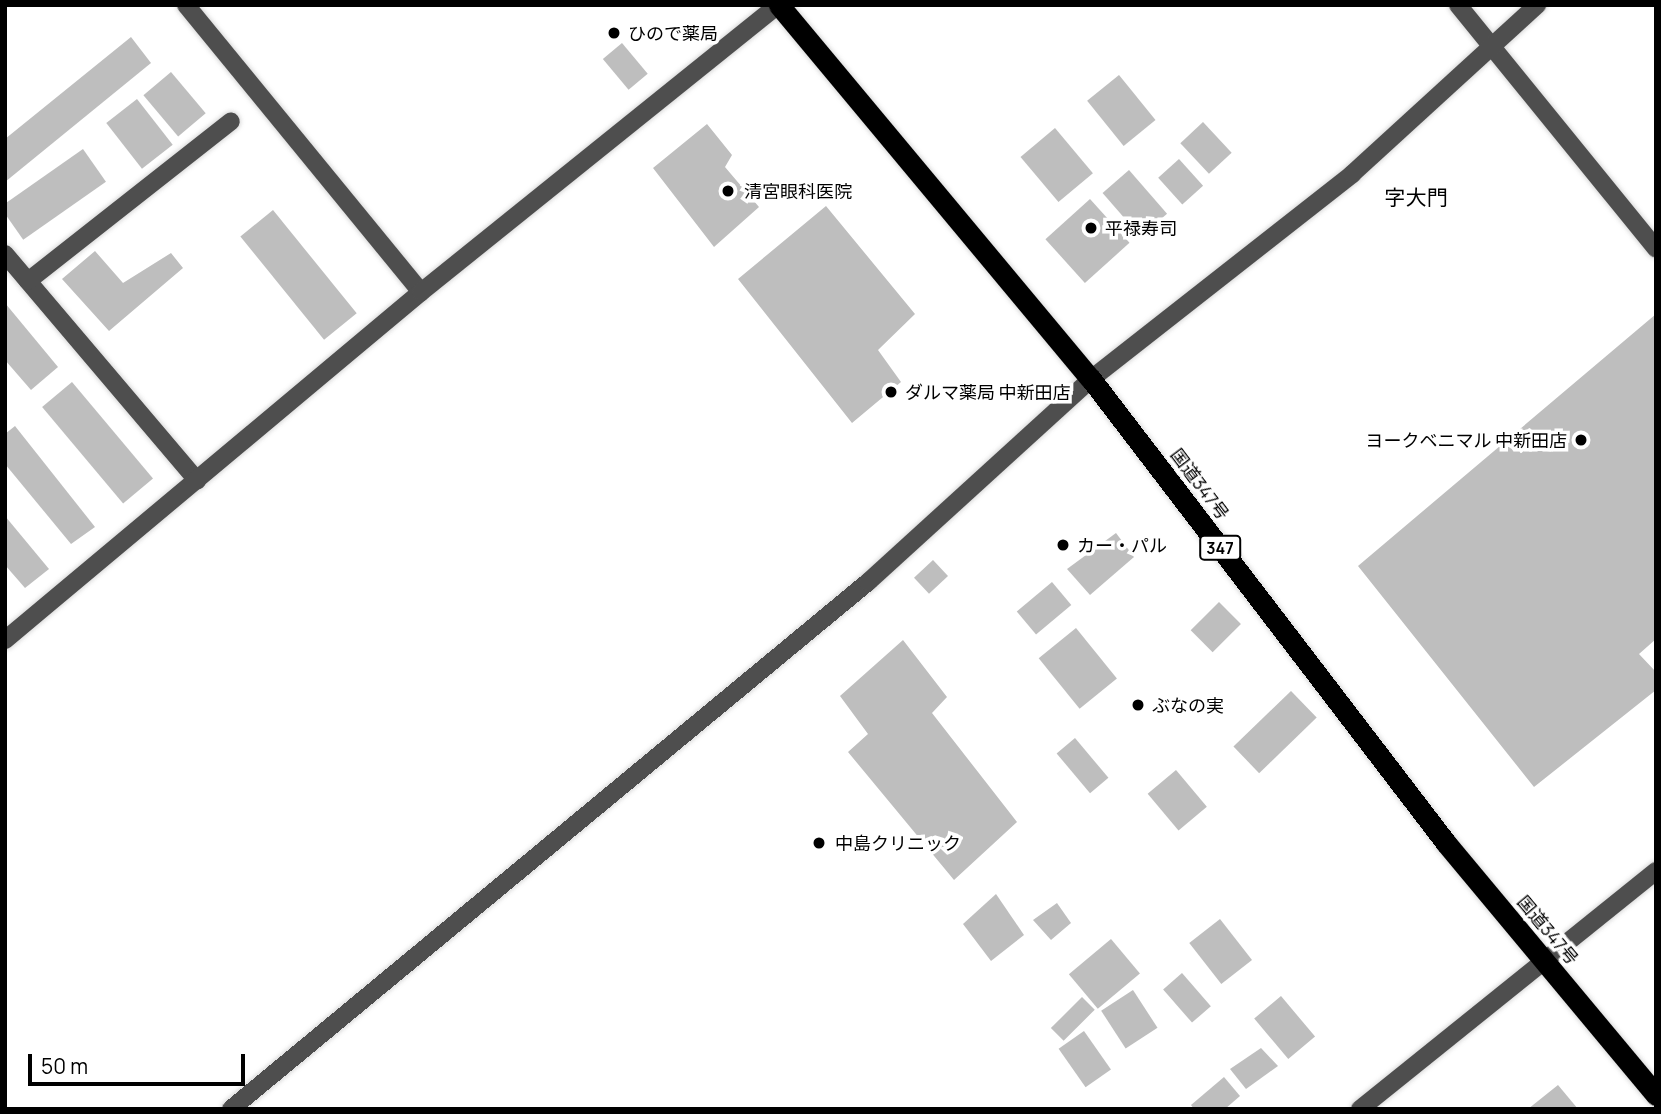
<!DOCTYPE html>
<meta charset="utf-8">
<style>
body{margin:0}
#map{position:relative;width:1661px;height:1114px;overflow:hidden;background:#fff;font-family:Manrope,"Noto Sans JP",sans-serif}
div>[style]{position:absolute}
.building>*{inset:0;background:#bebebe;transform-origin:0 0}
.roads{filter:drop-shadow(0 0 2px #dbdbdb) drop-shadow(0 0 2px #dbdbdb)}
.minor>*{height:18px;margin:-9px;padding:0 9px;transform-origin:9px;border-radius:9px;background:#4e4e4e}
.highway>*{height:21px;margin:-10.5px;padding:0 10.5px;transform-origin:10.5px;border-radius:10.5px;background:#000}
.dots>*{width:19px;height:19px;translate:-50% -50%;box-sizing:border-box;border:4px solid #fff;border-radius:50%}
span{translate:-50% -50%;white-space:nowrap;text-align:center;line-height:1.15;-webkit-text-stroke:7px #fff;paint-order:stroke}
.shield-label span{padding:2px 5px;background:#fff;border:2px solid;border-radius:5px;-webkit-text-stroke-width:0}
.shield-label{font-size:16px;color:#000;font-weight:700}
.poi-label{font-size:18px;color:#000}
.left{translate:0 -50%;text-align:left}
.right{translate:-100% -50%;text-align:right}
.street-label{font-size:18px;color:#000}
.quarter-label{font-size:21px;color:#000}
.frame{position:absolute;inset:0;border:7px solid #000;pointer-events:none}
.scale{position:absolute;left:28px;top:1054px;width:217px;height:32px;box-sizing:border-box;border:4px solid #000;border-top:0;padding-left:9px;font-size:21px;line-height:24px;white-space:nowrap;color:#000;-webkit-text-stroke:5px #fff;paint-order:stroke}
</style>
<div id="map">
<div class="building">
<i style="clip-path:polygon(131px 37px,151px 63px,5px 182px,5px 139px)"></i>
<i style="left:622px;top:43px;width:40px;height:25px;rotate:50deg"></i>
<i style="left:171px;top:72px;width:54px;height:36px;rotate:50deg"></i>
<i style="left:1119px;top:75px;width:58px;height:41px;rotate:51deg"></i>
<i style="left:137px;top:99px;width:58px;height:39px;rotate:52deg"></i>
<i style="left:1203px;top:122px;width:42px;height:31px;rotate:47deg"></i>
<i style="clip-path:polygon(707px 124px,732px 155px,725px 167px,759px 207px,714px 247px,653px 168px)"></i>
<i style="left:1055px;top:128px;width:59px;height:45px;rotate:50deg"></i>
<i style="left:83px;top:149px;width:40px;height:101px;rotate:55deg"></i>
<i style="left:1179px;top:159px;width:36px;height:28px;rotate:48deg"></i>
<i style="left:1129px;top:170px;width:58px;height:35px;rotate:49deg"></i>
<i style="left:1090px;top:199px;width:59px;height:60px;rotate:48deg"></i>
<i style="clip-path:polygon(826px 206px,915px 314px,878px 350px,901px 382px,852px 423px,738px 279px)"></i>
<i style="left:273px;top:210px;width:133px;height:42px;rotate:51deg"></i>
<i style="clip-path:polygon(95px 251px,123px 283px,171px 253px,183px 268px,109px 331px,62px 279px)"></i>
<i style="clip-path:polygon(5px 303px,58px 367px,31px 390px,5px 360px)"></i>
<i style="clip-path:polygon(1656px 314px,1656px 639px,1639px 654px,1656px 672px,1656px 690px,1534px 787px,1358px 566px)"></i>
<i style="left:72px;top:382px;width:126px;height:39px;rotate:50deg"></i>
<i style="clip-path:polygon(15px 426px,95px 527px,71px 544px,5px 464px,5px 434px)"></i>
<i style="clip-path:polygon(5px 516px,49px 569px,25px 588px,5px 565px)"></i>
<i style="clip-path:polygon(1116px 533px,1134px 557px,1090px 595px,1067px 569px)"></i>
<i style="left:933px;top:560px;width:22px;height:26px;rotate:47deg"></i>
<i style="left:1052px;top:582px;width:30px;height:46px;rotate:50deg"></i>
<i style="left:1219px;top:602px;width:31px;height:40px;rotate:45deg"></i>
<i style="left:1076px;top:628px;width:65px;height:48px;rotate:51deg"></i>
<i style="clip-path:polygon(903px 640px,947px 697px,932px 713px,1017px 822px,954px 880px,848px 752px,868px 734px,840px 696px)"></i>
<i style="left:1291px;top:691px;width:37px;height:80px;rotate:46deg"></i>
<i style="left:1075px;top:738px;width:52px;height:24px;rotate:50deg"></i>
<i style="left:1176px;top:770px;width:48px;height:37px;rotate:50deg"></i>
<i style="clip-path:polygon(996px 894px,1024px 935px,991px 961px,963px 924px)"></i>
<i style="clip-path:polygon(1057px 903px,1071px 923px,1051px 940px,1033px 920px)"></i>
<i style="left:1220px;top:919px;width:52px;height:39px;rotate:52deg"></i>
<i style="left:1111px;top:939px;width:45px;height:55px;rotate:50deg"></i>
<i style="left:1182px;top:973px;width:44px;height:25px;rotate:49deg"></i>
<i style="left:1133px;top:990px;width:45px;height:38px;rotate:57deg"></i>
<i style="left:1281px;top:996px;width:53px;height:35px;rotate:50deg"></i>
<i style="left:1082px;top:997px;width:18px;height:44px;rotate:45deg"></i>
<i style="left:1084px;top:1031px;width:47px;height:31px;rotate:55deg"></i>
<i style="clip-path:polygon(1261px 1048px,1278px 1066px,1246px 1089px,1230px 1069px)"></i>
<i style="clip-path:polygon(1224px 1077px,1240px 1096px,1225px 1109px,1194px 1109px,1191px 1105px)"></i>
<i style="clip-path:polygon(1558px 1085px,1578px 1109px,1528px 1109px)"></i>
</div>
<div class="roads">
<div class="minor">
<i style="left:186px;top:5px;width:371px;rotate:50.7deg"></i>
<i style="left:1458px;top:5px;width:314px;rotate:50.9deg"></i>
<i style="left:5px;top:254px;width:297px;rotate:49.7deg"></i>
<i style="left:28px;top:281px;width:258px;rotate:-38.2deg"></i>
<i style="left:5px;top:640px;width:542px;rotate:-39.91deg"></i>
<i style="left:421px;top:292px;width:458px;rotate:-38.8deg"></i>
<i style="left:231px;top:1109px;width:827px;rotate:-39.6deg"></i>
<i style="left:868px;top:582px;width:302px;rotate:-42.3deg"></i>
<i style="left:1091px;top:379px;width:332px;rotate:-38.1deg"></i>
<i style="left:1352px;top:174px;width:251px;rotate:-42.4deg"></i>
<i style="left:1360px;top:1109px;width:380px;rotate:-38.8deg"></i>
</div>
<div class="highway">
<i style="left:779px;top:5px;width:487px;rotate:50.2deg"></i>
<i style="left:1091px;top:379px;width:584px;rotate:52.58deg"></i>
<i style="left:1446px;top:843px;width:328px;rotate:50.2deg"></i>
</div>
</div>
<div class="dots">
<i style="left:614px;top:33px;background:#000"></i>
<i style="left:728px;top:191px;background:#000"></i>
<i style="left:1091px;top:228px;background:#000"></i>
<i style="left:891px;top:392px;background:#000"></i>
<i style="left:1581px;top:440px;background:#000"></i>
<i style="left:1063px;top:545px;background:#000"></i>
<i style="left:1138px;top:705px;background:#000"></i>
<i style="left:819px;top:843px;background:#000"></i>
</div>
<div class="shield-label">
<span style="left:1220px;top:548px">347</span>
</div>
<div class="poi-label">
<span class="left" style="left:628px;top:33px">ひので薬局</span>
<span class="left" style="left:744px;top:191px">清宮眼科医院</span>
<span class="left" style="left:1105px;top:228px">平禄寿司</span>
<span class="left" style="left:905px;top:392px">ダルマ薬局 中新田店</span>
<span class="right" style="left:1567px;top:440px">ヨークベニマル 中新田店</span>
<span class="left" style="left:1077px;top:545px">カー・パル</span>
<span class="left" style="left:1152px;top:705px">ぶなの実</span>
<span class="left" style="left:835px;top:843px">中島クリニック</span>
</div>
<div class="street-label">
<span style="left:1200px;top:484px;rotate:53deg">国道347号</span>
<span style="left:1548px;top:930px;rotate:50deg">国道347号</span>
</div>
<div class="quarter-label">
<span style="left:1416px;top:197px">字大門</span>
</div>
<div class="frame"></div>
<div class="scale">50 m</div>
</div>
